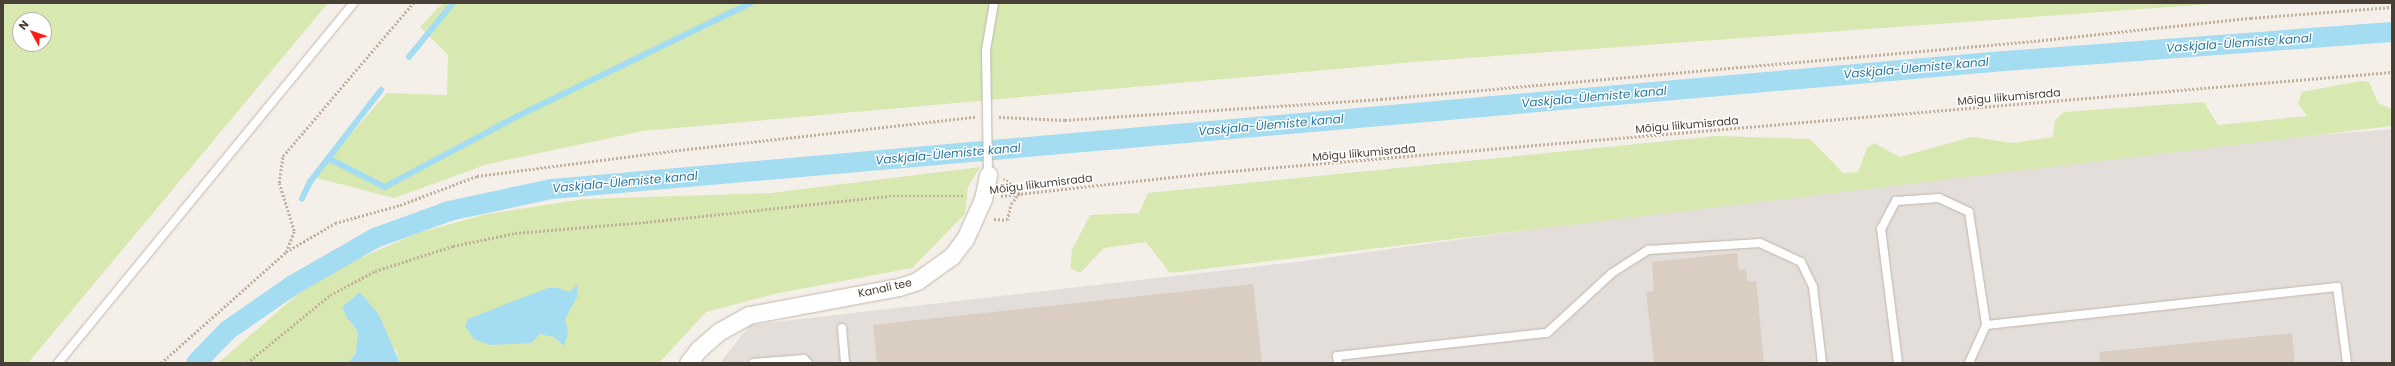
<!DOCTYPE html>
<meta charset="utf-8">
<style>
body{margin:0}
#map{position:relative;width:2395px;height:366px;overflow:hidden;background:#f5efe9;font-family:Poppins,sans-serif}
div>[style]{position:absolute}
.industrial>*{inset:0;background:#e4deda}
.green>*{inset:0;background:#d7e9b1}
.water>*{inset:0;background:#a4dcf2}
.stream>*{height:5.5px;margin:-2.75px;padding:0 2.75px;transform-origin:2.75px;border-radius:2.75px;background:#a4dcf2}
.canal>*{height:20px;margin:-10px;padding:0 10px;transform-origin:10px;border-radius:10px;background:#a4dcf2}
.building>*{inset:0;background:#dacdc1}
.path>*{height:2.5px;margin-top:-1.25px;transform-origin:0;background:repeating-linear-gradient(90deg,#c3b09c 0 2px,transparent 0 4px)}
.roads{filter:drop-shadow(0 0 1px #c0b6ab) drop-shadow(0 0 1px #c0b6ab)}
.service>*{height:8px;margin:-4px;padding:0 4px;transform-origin:4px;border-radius:4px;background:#fff}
.minor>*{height:17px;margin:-8.5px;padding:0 8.5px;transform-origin:8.5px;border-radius:8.5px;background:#fff}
span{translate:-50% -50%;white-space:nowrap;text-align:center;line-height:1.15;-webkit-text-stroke:3px #fff;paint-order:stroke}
.street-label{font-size:11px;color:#483f37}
.water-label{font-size:12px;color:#297b9e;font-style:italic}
.frame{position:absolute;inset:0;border:4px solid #483f37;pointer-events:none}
.north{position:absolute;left:12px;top:12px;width:40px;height:40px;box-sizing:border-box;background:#fff;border:1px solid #b6b2af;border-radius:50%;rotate:310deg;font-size:11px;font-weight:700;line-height:16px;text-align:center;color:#483f37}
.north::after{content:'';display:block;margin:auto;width:14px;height:18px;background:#fe1c16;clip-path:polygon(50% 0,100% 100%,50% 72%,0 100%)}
</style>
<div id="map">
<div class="industrial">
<i style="clip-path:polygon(2392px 129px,2392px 363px,720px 363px,750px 325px,1296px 262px,2055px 157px)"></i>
</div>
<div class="green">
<i style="clip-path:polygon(evenodd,3px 3px,328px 3px,28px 363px,3px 363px,3px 3px,20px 20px,44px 20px,44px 44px,20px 44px,20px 20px)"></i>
<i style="clip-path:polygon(443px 3px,2225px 3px,1414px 62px,643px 131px,488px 164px,394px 198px,313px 177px,387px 93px,447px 95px,448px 55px,420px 27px)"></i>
<i style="clip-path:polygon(2361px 81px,2369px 82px,2378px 103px,2392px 109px,2392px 126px,1170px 273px,1146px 242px,1104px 248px,1080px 273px,1070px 268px,1072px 250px,1090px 215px,1139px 213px,1148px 193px,1717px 136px,1810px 139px,1843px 173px,1858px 172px,1867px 148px,1874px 143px,1900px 157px,1971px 137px,2013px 143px,2053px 137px,2055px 120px,2064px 112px,2204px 102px,2218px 125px,2307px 116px,2298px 104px,2302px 92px)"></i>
<i style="clip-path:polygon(980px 167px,968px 187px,965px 214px,912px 268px,774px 294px,706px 312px,659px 363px,400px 363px,396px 350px,347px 318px,358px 331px,356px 353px,348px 363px,218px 363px,299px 293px,346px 264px,418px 233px,487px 214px,584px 199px,771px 193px)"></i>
</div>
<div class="water">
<i style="clip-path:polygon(578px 284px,577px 297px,565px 319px,568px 333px,564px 346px,554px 337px,540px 334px,531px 343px,491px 345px,474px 339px,465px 326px,468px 319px,511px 302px,548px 288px,559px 288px,569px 292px)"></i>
<i style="clip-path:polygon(360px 292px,379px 315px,400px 363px,348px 363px,356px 353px,358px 331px,347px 318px,342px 307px)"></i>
</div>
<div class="stream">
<i style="left:409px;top:57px;width:70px;rotate:-50.8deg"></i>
<i style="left:328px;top:158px;width:64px;rotate:27deg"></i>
<i style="left:385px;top:187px;width:149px;rotate:-28.1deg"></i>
<i style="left:516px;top:117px;width:261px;rotate:-25.9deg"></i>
<i style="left:302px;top:199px;width:19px;rotate:-65deg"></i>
<i style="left:310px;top:182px;width:116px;rotate:-52.3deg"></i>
</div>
<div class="canal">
<i style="left:196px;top:363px;width:46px;rotate:-45.9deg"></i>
<i style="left:228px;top:330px;width:79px;rotate:-34.7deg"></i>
<i style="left:293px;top:285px;width:95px;rotate:-29.8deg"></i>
<i style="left:375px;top:238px;width:79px;rotate:-20deg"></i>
<i style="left:449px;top:211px;width:105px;rotate:-12.1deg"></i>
<i style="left:552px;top:189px;width:1446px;rotate:-5.04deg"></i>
<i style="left:1992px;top:62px;width:401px;rotate:-4.3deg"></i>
</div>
<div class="building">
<i style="clip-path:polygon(1737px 253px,1739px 270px,1746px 269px,1747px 281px,1756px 281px,1764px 363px,1654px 363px,1646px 292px,1654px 291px,1652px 262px)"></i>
<i style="clip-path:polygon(1253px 284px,1262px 363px,877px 363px,873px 325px)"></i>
<i style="clip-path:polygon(2292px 333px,2295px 363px,2100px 363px,2099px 352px)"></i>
</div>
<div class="path">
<i style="left:999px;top:117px;width:66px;rotate:2.6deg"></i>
<i style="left:1065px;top:120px;width:317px;rotate:-3.8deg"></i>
<i style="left:1381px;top:99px;width:656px;rotate:-5.08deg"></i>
<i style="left:2034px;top:41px;width:218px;rotate:-6.1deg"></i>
<i style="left:2251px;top:18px;width:141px;rotate:-4.5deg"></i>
<i style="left:1001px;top:196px;width:220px;rotate:-6.3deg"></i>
<i style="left:1220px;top:172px;width:1176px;rotate:-4.88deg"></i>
<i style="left:994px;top:219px;width:13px;rotate:4deg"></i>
<i style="left:1007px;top:220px;width:16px;rotate:-76deg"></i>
<i style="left:1011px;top:204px;width:15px;rotate:-53deg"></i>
<i style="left:1020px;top:192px;width:21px;rotate:-141deg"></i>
<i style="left:286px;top:252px;width:57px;rotate:-30.6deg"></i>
<i style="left:335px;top:223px;width:67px;rotate:-15.5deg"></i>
<i style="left:400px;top:205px;width:82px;rotate:-20.6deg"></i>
<i style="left:477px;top:176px;width:204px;rotate:-7.3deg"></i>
<i style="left:679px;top:150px;width:298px;rotate:-6.4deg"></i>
<i style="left:161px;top:363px;width:167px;rotate:-41.6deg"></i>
<i style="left:286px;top:252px;width:22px;rotate:-69deg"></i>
<i style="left:294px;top:231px;width:50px;rotate:-107.4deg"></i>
<i style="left:279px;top:183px;width:27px;rotate:-82deg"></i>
<i style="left:283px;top:156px;width:201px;rotate:-49.6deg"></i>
<i style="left:247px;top:363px;width:107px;rotate:-39.3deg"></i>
<i style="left:330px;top:295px;width:51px;rotate:-28.1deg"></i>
<i style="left:375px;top:271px;width:82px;rotate:-17.8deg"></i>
<i style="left:453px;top:246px;width:63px;rotate:-11.8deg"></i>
<i style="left:515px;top:233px;width:131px;rotate:-4.8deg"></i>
<i style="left:646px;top:222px;width:244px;rotate:-6.1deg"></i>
<i style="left:889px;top:196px;width:76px"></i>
</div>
<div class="roads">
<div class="service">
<i style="left:988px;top:175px;width:125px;rotate:-90.9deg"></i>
<i style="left:986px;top:50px;width:48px;rotate:-80.3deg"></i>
<i style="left:842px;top:328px;width:35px;rotate:85deg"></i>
<i style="left:58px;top:363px;width:466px;rotate:-50.6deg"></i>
<i style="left:753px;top:363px;width:51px;rotate:-4.5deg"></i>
<i style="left:804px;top:359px;width:6px;rotate:45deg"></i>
<i style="left:1338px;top:363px;width:7px;rotate:-98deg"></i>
<i style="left:1337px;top:356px;width:211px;rotate:-6.3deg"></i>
<i style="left:1547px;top:333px;width:88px;rotate:-42.7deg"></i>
<i style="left:1612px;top:273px;width:43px;rotate:-32.6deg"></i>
<i style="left:1648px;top:250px;width:112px;rotate:-3.6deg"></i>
<i style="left:1760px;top:243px;width:45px;rotate:24.9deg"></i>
<i style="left:1801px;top:262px;width:28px;rotate:64deg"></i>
<i style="left:1813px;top:287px;width:77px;rotate:83.2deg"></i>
<i style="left:1898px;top:363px;width:135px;rotate:-97.2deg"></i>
<i style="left:1881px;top:229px;width:32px;rotate:-62deg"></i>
<i style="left:1896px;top:201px;width:43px;rotate:-4deg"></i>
<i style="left:1939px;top:198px;width:33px;rotate:25deg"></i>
<i style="left:1969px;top:212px;width:114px;rotate:81.4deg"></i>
<i style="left:1986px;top:325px;width:353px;rotate:-6.2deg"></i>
<i style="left:2337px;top:287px;width:77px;rotate:82.5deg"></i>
<i style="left:1969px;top:363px;width:42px;rotate:-65.9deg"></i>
</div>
<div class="minor">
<i style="left:688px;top:363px;width:18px;rotate:-52deg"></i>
<i style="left:699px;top:349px;width:28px;rotate:-41deg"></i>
<i style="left:720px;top:331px;width:33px;rotate:-29deg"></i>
<i style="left:749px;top:315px;width:153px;rotate:-10.6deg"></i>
<i style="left:899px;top:287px;width:19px;rotate:-18deg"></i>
<i style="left:917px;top:281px;width:43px;rotate:-35.5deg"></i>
<i style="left:952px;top:256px;width:21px;rotate:-53deg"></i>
<i style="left:965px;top:239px;width:44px;rotate:-65.8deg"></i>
<i style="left:983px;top:199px;width:25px;rotate:-78deg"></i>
</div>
</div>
<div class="street-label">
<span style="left:2009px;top:97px;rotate:-5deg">Mõigu liikumisrada</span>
<span style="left:1687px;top:125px;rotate:-5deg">Mõigu liikumisrada</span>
<span style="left:1364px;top:153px;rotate:-5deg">Mõigu liikumisrada</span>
<span style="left:1041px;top:184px;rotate:-7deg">Mõigu liikumisrada</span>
<span style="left:885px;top:288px;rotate:-12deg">Kanali tee</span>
</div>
<div class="water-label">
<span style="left:2239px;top:43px;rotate:-4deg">Vaskjala-Ülemiste kanal</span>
<span style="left:1916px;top:68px;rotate:-5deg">Vaskjala-Ülemiste kanal</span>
<span style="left:1594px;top:97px;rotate:-5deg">Vaskjala-Ülemiste kanal</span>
<span style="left:1271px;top:125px;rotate:-5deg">Vaskjala-Ülemiste kanal</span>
<span style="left:948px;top:154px;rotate:-5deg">Vaskjala-Ülemiste kanal</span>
<span style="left:625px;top:182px;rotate:-5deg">Vaskjala-Ülemiste kanal</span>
</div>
<div class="frame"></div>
<div class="north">N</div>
</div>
